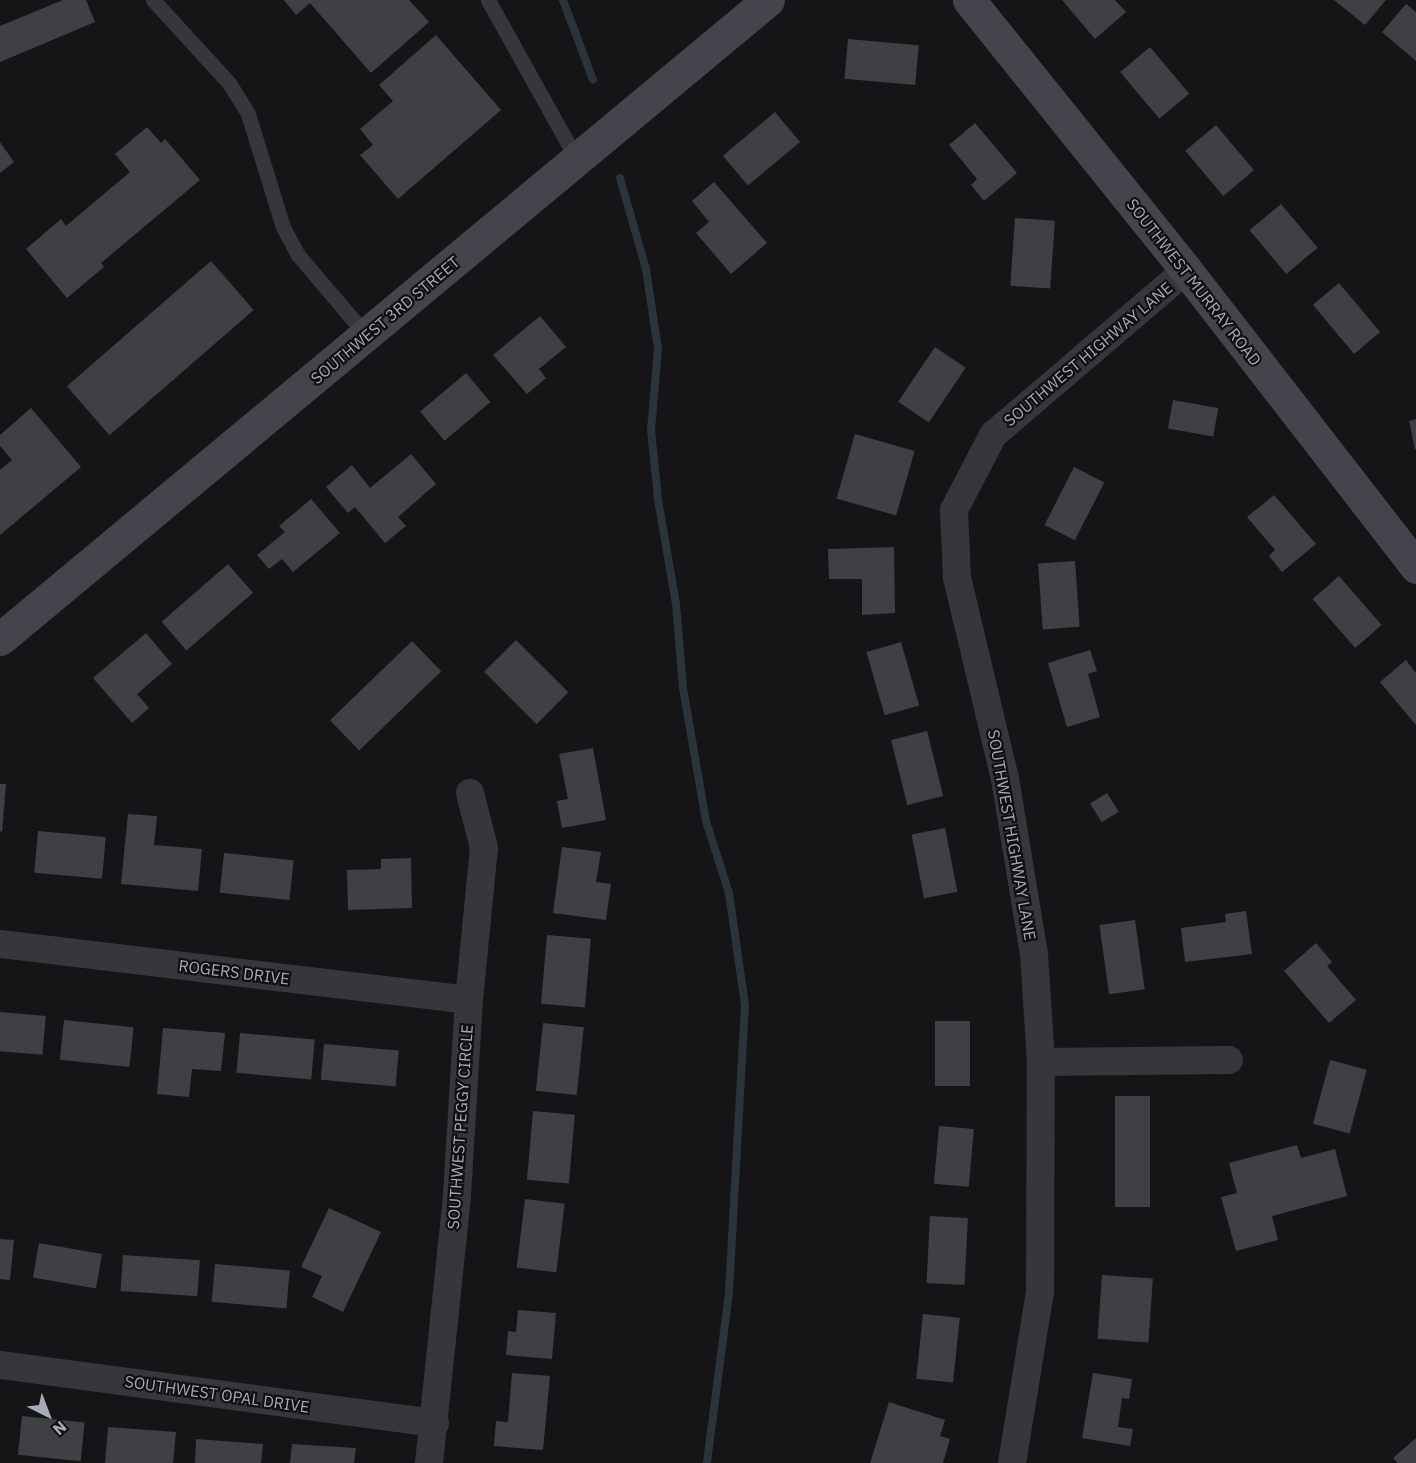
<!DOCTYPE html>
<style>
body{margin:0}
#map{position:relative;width:1416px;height:1463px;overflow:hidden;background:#151517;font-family:"IBM Plex Sans",sans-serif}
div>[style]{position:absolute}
.stream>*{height:8px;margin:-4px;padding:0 4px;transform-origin:4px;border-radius:4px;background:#2b333b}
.building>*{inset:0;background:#3f4044;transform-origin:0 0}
.lane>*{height:15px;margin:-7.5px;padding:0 7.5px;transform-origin:7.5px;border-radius:7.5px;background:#36373c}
.street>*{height:28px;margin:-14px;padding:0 14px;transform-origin:14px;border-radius:14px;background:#36373c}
.secondary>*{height:33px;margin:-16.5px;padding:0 16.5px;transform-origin:16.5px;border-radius:16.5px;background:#44454c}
span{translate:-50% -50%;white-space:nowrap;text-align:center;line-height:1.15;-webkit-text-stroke:4.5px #101012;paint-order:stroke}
.street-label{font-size:16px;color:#a7abb7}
.north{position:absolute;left:18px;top:1385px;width:60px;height:60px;-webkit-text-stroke:4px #101012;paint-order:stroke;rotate:138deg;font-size:16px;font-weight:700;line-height:24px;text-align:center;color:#a7abb7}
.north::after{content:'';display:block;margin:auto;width:21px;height:27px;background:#a7abb7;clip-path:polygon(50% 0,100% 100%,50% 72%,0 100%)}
</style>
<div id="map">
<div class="stream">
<i style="left:563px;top:0;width:85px;rotate:69.4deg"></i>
<i style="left:620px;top:178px;width:95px;rotate:74.1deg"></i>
<i style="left:646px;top:269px;width:80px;rotate:81.4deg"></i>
<i style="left:658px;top:348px;width:82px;rotate:94.9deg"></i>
<i style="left:651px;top:430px;width:69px;rotate:84.2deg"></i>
<i style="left:658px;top:499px;width:107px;rotate:80.3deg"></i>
<i style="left:676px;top:604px;width:84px;rotate:85.2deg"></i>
<i style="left:683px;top:688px;width:135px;rotate:80.2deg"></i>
<i style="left:706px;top:821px;width:76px;rotate:72.3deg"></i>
<i style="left:729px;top:893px;width:113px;rotate:81.9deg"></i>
<i style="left:745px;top:1005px;width:288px;rotate:93.2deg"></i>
<i style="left:729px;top:1293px;width:171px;rotate:97.4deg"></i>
</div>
<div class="building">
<i style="clip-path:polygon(63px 0,86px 0,95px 22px,0 62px,0 26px)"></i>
<i style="clip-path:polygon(284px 0,409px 0,429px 22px,371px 73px,310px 3px,296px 15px)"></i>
<i style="clip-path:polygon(1062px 0,1115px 0,1126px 12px,1095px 39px)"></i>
<i style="clip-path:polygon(1334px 0,1386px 0,1365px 25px)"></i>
<i style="clip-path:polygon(1406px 4px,1416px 12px,1416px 61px,1382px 32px)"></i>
<i style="clip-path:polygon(436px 35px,501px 110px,398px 199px,360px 155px,373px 145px,360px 129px,393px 101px,379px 85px)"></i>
<i style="left:848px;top:39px;width:71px;height:40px;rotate:5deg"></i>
<i style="left:1150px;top:47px;width:61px;height:39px;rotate:50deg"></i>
<i style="left:775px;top:112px;width:39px;height:68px;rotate:50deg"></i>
<i style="clip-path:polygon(975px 123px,1017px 173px,984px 201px,971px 185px,977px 179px,949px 145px)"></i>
<i style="left:1216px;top:125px;width:59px;height:40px;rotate:50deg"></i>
<i style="clip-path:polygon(147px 127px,161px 143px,165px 139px,200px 180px,101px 263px,104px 267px,67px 298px,26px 249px,61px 219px,66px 226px,130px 172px,115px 154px)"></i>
<i style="clip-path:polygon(0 142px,14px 162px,0 173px)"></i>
<i style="clip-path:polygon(714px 182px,767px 243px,731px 274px,696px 233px,709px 222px,692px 201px)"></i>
<i style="left:1281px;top:204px;width:57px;height:41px;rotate:50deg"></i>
<i style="left:1015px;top:218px;width:40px;height:68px;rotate:4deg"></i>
<i style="left:211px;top:261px;width:65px;height:191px;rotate:49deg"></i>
<i style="left:1339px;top:283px;width:64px;height:34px;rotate:50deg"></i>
<i style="clip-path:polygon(540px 316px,566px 347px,539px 369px,546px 378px,527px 394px,493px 355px)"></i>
<i style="left:935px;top:347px;width:37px;height:66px;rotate:34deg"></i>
<i style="left:466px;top:373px;width:38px;height:60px;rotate:50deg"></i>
<i style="left:1173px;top:400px;width:46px;height:29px;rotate:10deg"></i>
<i style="clip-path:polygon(31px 408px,81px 467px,0 535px,0 470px,12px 460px,0 446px,0 435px)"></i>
<i style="clip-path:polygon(1416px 419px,1416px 449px,1415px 449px,1409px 421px)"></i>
<i style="left:855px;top:434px;width:62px;height:67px;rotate:16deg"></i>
<i style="clip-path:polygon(411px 454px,436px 484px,398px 517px,406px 526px,385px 543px,355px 507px,348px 513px,326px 487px,352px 465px,370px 488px)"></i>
<i style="left:1074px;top:467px;width:34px;height:65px;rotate:27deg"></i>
<i style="clip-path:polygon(1274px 495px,1316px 544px,1282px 572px,1269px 556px,1275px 550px,1247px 517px)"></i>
<i style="clip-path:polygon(311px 499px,340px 533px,293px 572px,282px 559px,269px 569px,257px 555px,285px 532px,279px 526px)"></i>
<i style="clip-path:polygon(894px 547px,895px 613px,862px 615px,862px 579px,829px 579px,828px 549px)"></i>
<i style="left:1075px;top:561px;width:66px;height:37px;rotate:86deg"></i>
<i style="left:228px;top:564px;width:38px;height:88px;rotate:49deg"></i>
<i style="left:1339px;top:576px;width:65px;height:35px;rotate:49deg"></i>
<i style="clip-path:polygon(146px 633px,172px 664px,137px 694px,149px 708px,132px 723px,93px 678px)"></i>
<i style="left:516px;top:640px;width:74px;height:45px;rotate:45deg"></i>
<i style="left:412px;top:641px;width:42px;height:114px;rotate:46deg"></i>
<i style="left:901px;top:642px;width:66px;height:36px;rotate:74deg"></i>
<i style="clip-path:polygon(1090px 650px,1097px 671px,1088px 674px,1100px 717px,1067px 727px,1048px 663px)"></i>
<i style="clip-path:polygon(1406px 660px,1416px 673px,1416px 725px,1380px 682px)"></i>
<i style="left:927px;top:731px;width:67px;height:37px;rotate:76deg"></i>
<i style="clip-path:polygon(593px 748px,606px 820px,562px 828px,557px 801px,568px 799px,559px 754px)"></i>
<i style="clip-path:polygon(0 784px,6px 784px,2px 832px,0 831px)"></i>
<i style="left:1107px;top:793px;width:22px;height:20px;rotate:58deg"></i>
<i style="clip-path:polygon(128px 814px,157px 816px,154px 845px,202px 849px,198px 891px,121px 884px)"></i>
<i style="left:945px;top:828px;width:65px;height:34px;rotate:79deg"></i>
<i style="left:38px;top:831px;width:68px;height:42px;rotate:5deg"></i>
<i style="clip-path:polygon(562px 847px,601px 852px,596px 882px,611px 884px,606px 920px,553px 913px)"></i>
<i style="left:224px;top:853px;width:70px;height:40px;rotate:6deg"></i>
<i style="clip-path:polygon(411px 858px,412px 908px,348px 910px,347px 870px,381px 869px,381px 859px)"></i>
<i style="clip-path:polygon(1246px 911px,1252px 954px,1185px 962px,1181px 928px,1226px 922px,1225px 914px)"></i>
<i style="left:1135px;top:920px;width:70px;height:36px;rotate:82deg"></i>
<i style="left:547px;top:935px;width:44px;height:69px;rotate:5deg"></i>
<i style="clip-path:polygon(1316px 943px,1332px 962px,1327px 966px,1356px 1000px,1329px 1023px,1284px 971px)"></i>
<i style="left:0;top:1012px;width:46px;height:39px;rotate:5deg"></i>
<i style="left:64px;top:1020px;width:70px;height:40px;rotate:6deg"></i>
<i style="left:935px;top:1021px;width:35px;height:65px"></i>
<i style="left:543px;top:1023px;width:41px;height:68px;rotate:6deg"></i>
<i style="clip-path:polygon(163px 1028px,225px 1033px,221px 1071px,192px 1069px,189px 1097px,157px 1094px)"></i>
<i style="left:240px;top:1033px;width:75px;height:40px;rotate:5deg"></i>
<i style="left:324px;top:1044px;width:75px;height:36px;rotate:5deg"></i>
<i style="left:1330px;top:1060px;width:38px;height:66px;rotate:15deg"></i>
<i style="left:1115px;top:1096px;width:35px;height:111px"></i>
<i style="left:533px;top:1111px;width:42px;height:69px;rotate:5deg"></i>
<i style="left:939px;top:1126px;width:35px;height:58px;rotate:5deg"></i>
<i style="clip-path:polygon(1297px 1145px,1301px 1158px,1335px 1149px,1347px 1196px,1272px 1216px,1278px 1240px,1236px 1251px,1221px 1197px,1237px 1193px,1229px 1163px)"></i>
<i style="left:525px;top:1199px;width:40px;height:69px;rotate:7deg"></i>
<i style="clip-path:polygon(329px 1208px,381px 1232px,343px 1312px,312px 1297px,322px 1276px,301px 1267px)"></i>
<i style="left:930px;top:1216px;width:38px;height:67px;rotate:3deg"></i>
<i style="clip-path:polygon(0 1239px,14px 1240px,10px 1280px,0 1279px)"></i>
<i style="left:39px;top:1243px;width:64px;height:35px;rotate:10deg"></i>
<i style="left:123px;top:1255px;width:77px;height:36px;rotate:4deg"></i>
<i style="left:215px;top:1264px;width:75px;height:38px;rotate:5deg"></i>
<i style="left:1102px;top:1275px;width:51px;height:64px;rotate:4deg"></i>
<i style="clip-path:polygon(518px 1310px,556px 1313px,552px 1359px,506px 1355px,508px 1331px,516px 1332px)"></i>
<i style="left:923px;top:1314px;width:37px;height:65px;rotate:6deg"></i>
<i style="clip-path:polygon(512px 1373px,550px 1376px,543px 1450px,494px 1446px,496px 1421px,508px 1422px)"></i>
<i style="clip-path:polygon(1093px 1373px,1132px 1379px,1129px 1399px,1122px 1398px,1118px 1427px,1133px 1429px,1130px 1446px,1082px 1438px)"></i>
<i style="clip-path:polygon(889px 1402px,945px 1420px,940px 1436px,950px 1439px,943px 1463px,870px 1463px)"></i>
<i style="left:22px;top:1416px;width:63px;height:39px;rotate:6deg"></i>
<i style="clip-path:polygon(108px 1427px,176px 1432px,173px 1463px,105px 1463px)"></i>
<i style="clip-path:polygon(1416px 1438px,1416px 1463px,1398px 1463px,1393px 1458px)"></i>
<i style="clip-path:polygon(196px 1439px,263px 1444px,261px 1463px,195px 1463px)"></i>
<i style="clip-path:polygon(292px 1444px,356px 1448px,354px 1463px,290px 1463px)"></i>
</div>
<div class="lane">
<i style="left:153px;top:0;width:113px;rotate:47.5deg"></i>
<i style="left:229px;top:83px;width:36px;rotate:58deg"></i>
<i style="left:248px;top:114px;width:118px;rotate:72.8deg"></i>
<i style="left:283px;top:227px;width:32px;rotate:62deg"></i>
<i style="left:298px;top:255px;width:106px;rotate:49.6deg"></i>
<i style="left:488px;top:0;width:183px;rotate:60.9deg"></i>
</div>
<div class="street">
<i style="left:0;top:944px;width:472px;rotate:6.8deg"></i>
<i style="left:1041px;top:1062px;width:188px;rotate:-0.6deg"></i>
<i style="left:0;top:1365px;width:439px;rotate:7.6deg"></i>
<i style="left:429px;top:1463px;width:269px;rotate:-84deg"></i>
<i style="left:457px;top:1195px;width:195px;rotate:-86.5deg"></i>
<i style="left:469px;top:1000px;width:153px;rotate:-84.4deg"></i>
<i style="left:484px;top:848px;width:57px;rotate:-104.3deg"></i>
<i style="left:1012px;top:1463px;width:173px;rotate:-80.7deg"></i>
<i style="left:1040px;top:1292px;width:230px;rotate:-89.8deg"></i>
<i style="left:1041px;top:1062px;width:108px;rotate:-93.7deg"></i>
<i style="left:1034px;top:954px;width:177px;rotate:-99.4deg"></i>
<i style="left:1005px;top:779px;width:208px;rotate:-103.4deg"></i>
<i style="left:957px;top:577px;width:67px;rotate:-92.6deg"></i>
<i style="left:954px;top:510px;width:85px;rotate:-62.5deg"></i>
<i style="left:993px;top:435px;width:254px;rotate:-40.5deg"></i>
</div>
<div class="secondary">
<i style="left:969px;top:0;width:346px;rotate:51.2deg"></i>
<i style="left:1186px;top:270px;width:376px;rotate:52.2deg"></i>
<i style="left:0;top:639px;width:999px;rotate:-39.76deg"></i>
</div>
<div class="street-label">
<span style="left:1194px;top:282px;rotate:52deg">SOUTHWEST MURRAY ROAD</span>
<span style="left:385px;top:320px;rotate:-40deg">SOUTHWEST 3RD STREET</span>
<span style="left:1088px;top:354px;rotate:-40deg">SOUTHWEST HIGHWAY LANE</span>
<span style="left:1012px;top:835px;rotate:80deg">SOUTHWEST HIGHWAY LANE</span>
<span style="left:234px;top:972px;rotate:7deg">ROGERS DRIVE</span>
<span style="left:460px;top:1127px;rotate:-86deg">SOUTHWEST PEGGY CIRCLE</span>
<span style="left:217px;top:1394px;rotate:8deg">SOUTHWEST OPAL DRIVE</span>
</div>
<div class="north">N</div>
</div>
